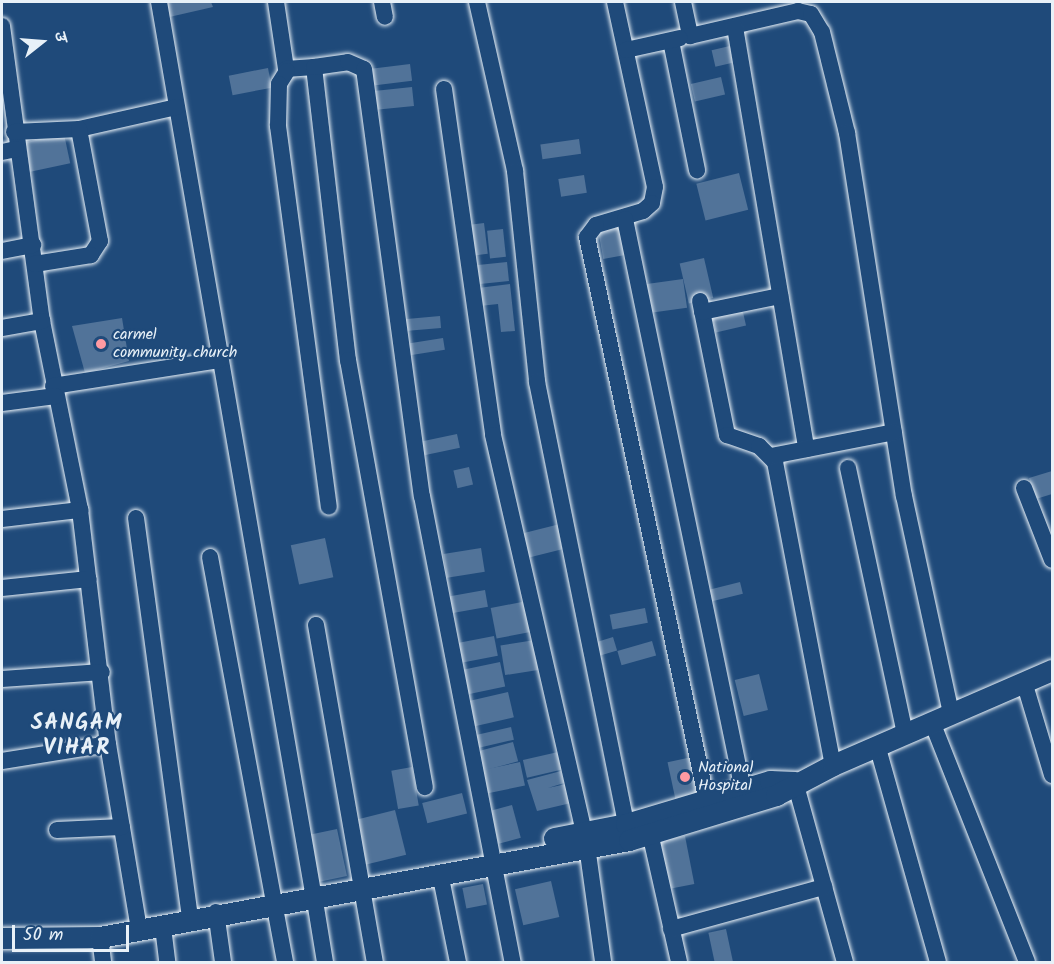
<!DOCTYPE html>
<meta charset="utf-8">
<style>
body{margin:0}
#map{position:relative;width:1054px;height:964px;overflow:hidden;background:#1f4a7a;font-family:Kalam,"Playpen Sans Deva",sans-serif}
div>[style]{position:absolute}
.building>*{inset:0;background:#517399;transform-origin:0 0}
.roads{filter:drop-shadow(0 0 2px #e8f1f8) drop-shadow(0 0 2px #e8f1f8)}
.minor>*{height:16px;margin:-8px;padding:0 8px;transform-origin:8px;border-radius:8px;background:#1f4a7a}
.tertiary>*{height:21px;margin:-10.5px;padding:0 10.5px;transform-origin:10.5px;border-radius:10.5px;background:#1f4a7a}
.dots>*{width:16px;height:16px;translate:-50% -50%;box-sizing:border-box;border:3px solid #1f4a7a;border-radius:50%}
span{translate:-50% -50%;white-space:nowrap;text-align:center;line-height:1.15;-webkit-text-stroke:4.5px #1f4a7a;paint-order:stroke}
.poi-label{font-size:16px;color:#e8f1f8}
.left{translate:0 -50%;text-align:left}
.district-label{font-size:22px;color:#e8f1f8;font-weight:700;letter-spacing:1.5px}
.frame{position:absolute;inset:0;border:3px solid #e8f1f8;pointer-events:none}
.north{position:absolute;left:12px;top:12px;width:60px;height:60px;-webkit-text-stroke:4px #1f4a7a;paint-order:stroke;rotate:73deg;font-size:16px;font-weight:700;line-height:24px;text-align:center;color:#e8f1f8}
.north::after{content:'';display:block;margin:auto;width:21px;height:27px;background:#e8f1f8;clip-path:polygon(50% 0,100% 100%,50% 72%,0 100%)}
.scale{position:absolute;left:12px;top:925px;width:117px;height:27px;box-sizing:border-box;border:3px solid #e8f1f8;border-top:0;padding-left:8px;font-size:18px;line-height:21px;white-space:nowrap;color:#e8f1f8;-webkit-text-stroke:4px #1f4a7a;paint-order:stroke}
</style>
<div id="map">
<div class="building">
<i style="clip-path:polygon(167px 2px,211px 2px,213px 7px,165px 18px)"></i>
<i style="left:734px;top:45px;width:17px;height:23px;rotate:77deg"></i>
<i style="left:410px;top:64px;width:17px;height:41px;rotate:83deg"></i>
<i style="left:268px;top:68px;width:20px;height:40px;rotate:79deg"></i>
<i style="left:721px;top:77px;width:18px;height:31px;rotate:77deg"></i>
<i style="left:412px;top:87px;width:19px;height:38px;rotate:84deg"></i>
<i style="left:64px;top:134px;width:30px;height:48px;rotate:78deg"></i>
<i style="left:579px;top:139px;width:15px;height:39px;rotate:82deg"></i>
<i style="left:739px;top:173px;width:38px;height:44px;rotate:76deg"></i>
<i style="left:584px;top:175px;width:18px;height:26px;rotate:81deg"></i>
<i style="left:484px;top:223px;width:31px;height:18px;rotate:83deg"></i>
<i style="left:623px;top:227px;width:28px;height:25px;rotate:80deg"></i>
<i style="left:503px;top:229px;width:28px;height:16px;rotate:84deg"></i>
<i style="left:704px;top:258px;width:41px;height:25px;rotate:77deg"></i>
<i style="left:507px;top:262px;width:19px;height:34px;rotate:84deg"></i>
<i style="left:683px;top:279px;width:29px;height:42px;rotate:82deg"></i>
<i style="clip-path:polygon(510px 284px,515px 331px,501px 332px,498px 304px,480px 306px,478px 288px)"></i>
<i style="left:742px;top:308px;width:18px;height:31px;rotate:77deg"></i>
<i style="left:440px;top:316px;width:12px;height:39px;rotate:85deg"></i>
<i style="clip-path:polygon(122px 318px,129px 361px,85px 373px,72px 326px)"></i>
<i style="left:443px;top:338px;width:12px;height:40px;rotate:81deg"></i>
<i style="left:457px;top:434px;width:14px;height:40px;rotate:78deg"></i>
<i style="left:469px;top:467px;width:18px;height:16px;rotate:77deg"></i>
<i style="clip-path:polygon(1052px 471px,1052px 494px,1036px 499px,1029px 478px)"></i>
<i style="left:560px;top:524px;width:25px;height:38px;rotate:76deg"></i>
<i style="left:325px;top:538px;width:40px;height:35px;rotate:78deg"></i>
<i style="left:481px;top:548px;width:24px;height:38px;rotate:81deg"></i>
<i style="left:740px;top:582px;width:12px;height:39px;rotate:76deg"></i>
<i style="left:485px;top:590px;width:17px;height:37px;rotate:80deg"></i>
<i style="left:527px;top:601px;width:31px;height:37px;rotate:79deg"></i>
<i style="left:645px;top:608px;width:15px;height:36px;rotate:79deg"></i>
<i style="left:494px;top:636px;width:20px;height:41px;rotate:79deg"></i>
<i style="left:613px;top:637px;width:14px;height:22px;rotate:73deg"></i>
<i style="left:535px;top:640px;width:30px;height:35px;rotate:81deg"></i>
<i style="left:652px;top:641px;width:15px;height:36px;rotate:74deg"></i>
<i style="left:500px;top:662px;width:25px;height:39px;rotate:78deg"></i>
<i style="left:759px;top:674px;width:37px;height:25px;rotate:76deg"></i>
<i style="left:508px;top:692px;width:26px;height:40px;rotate:77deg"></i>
<i style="left:511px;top:727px;width:13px;height:38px;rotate:77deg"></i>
<i style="left:513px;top:742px;width:20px;height:38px;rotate:75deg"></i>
<i style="left:558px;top:752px;width:18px;height:36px;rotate:77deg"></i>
<i style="left:692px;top:757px;width:43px;height:25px;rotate:78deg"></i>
<i style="left:520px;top:762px;width:24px;height:39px;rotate:78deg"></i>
<i style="left:412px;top:767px;width:39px;height:21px;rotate:80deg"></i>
<i style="clip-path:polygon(561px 771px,564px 783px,548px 788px,566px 784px,571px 803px,537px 811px,527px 780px)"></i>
<i style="left:462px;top:793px;width:21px;height:41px;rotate:76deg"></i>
<i style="left:512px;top:805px;width:34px;height:23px;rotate:75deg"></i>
<i style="left:395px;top:810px;width:46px;height:41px;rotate:76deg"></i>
<i style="left:337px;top:829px;width:48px;height:33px;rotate:78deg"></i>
<i style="left:685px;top:836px;width:49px;height:25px;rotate:79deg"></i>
<i style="left:551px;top:881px;width:37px;height:37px;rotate:77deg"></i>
<i style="left:483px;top:884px;width:21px;height:21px;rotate:79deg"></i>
<i style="left:726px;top:929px;width:34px;height:18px;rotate:78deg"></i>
</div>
<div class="roads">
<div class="minor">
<i style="left:159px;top:2px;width:898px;rotate:80.19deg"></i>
<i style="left:276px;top:2px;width:68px;rotate:81.5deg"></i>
<i style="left:286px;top:69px;width:28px;rotate:-4deg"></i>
<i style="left:314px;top:67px;width:295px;rotate:83.4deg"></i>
<i style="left:348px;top:360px;width:434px;rotate:79.8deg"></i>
<i style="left:382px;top:2px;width:15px;rotate:79deg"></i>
<i style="left:477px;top:2px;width:173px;rotate:77.3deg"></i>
<i style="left:515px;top:171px;width:212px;rotate:84deg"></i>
<i style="left:537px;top:382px;width:451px;rotate:78.6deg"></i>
<i style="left:615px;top:2px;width:189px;rotate:77.8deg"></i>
<i style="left:655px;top:187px;width:16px;rotate:101deg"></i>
<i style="left:652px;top:203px;width:12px;rotate:138deg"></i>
<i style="left:643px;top:211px;width:49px;rotate:163.4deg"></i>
<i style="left:596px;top:225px;width:15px;rotate:127deg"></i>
<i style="left:587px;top:237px;width:587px;rotate:78deg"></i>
<i style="left:683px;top:2px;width:35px;rotate:78deg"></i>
<i style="left:690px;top:36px;width:111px;rotate:-13deg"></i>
<i style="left:798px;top:11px;width:13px;rotate:13deg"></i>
<i style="left:811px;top:14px;width:21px;rotate:59deg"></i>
<i style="left:822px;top:32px;width:104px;rotate:76.1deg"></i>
<i style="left:847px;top:133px;width:367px;rotate:81.1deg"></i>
<i style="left:904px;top:496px;width:222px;rotate:77.8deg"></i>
<i style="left:2px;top:26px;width:298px;rotate:82.3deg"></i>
<i style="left:42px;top:321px;width:193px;rotate:78.6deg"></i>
<i style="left:80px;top:510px;width:236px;rotate:83.2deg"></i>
<i style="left:108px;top:744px;width:188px;rotate:80.5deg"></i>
<i style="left:735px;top:27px;width:428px;rotate:80.4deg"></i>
<i style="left:671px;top:41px;width:132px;rotate:78.6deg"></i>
<i style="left:626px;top:50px;width:55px;rotate:-12.5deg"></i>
<i style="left:314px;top:67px;width:34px;rotate:-8deg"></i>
<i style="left:348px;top:62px;width:17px;rotate:24deg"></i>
<i style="left:364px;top:69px;width:431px;rotate:82.3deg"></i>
<i style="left:422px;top:496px;width:475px;rotate:79deg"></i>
<i style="left:287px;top:71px;width:15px;rotate:122deg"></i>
<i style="left:279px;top:84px;width:42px;rotate:91.4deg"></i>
<i style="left:278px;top:126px;width:384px;rotate:82.4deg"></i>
<i style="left:444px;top:89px;width:349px;rotate:81.9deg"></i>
<i style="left:493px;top:435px;width:406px;rotate:77.1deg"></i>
<i style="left:79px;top:129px;width:100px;rotate:-12.7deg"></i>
<i style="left:14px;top:132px;width:65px;rotate:-2.6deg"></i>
<i style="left:79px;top:129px;width:114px;rotate:79.4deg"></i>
<i style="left:100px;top:241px;width:17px;rotate:123deg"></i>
<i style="left:91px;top:255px;width:57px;rotate:170.9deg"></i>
<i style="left:2px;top:152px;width:14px;rotate:-12deg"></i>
<i style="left:625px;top:219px;width:593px;rotate:78.33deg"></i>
<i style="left:2px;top:251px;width:32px;rotate:-11deg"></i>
<i style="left:700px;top:301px;width:137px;rotate:78.6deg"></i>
<i style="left:727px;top:435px;width:34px;rotate:19deg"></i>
<i style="left:759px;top:446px;width:23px;rotate:45deg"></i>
<i style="left:775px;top:462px;width:309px;rotate:79.2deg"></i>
<i style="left:702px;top:312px;width:80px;rotate:-11.6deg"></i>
<i style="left:2px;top:328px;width:41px;rotate:-9.9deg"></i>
<i style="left:53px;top:386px;width:168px;rotate:-8.9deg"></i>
<i style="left:2px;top:403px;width:54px;rotate:-7.4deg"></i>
<i style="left:771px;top:456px;width:125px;rotate:-11deg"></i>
<i style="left:848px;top:468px;width:271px;rotate:77.9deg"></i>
<i style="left:1024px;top:488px;width:77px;rotate:68.7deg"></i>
<i style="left:136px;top:518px;width:406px;rotate:82.3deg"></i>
<i style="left:2px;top:519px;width:79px;rotate:-6.6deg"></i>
<i style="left:210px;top:557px;width:412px;rotate:79.5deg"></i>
<i style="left:2px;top:588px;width:87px;rotate:-5.9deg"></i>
<i style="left:316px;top:625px;width:342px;rotate:80.1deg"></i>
<i style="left:2px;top:679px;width:100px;rotate:-4deg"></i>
<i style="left:1025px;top:685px;width:94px;rotate:73.3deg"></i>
<i style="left:932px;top:722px;width:258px;rotate:68.4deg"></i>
<i style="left:877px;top:745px;width:225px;rotate:74.3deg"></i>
<i style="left:2px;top:761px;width:107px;rotate:-9.1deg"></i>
<i style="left:795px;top:782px;width:187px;rotate:74.5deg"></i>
<i style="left:57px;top:830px;width:65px;rotate:-2.6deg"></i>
<i style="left:650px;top:833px;width:132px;rotate:77.3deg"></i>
<i style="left:587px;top:846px;width:117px;rotate:82.1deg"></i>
<i style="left:440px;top:873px;width:91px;rotate:78.6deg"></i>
<i style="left:314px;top:895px;width:68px;rotate:80.7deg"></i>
<i style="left:216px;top:912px;width:50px;rotate:82deg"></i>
<i style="left:163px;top:927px;width:35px;rotate:83deg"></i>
<i style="left:671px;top:929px;width:159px;rotate:-15.4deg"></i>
<i style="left:100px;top:937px;width:25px;rotate:83deg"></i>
</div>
<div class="tertiary">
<i style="left:554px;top:838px;width:73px;rotate:-11deg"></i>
<i style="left:626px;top:824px;width:150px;rotate:-16.6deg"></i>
<i style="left:770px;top:781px;width:25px;rotate:2deg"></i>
<i style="left:2px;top:938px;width:98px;rotate:-0.6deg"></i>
<i style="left:100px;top:937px;width:538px;rotate:-10.39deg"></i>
<i style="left:629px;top:840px;width:154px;rotate:-17deg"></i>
<i style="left:776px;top:795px;width:64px;rotate:-27.8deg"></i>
<i style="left:833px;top:765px;width:239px;rotate:-23.5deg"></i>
</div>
</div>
<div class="dots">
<i style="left:101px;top:344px;background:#ff9aa2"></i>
<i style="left:685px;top:777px;background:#ff9aa2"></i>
</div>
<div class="poi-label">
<span class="left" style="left:113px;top:344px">carmel<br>community church</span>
<span class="left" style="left:698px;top:777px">National<br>Hospital</span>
</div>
<div class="district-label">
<span style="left:77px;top:736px">SANGAM<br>VIHAR</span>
</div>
<div class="frame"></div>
<div class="north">उ</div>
<div class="scale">50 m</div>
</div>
